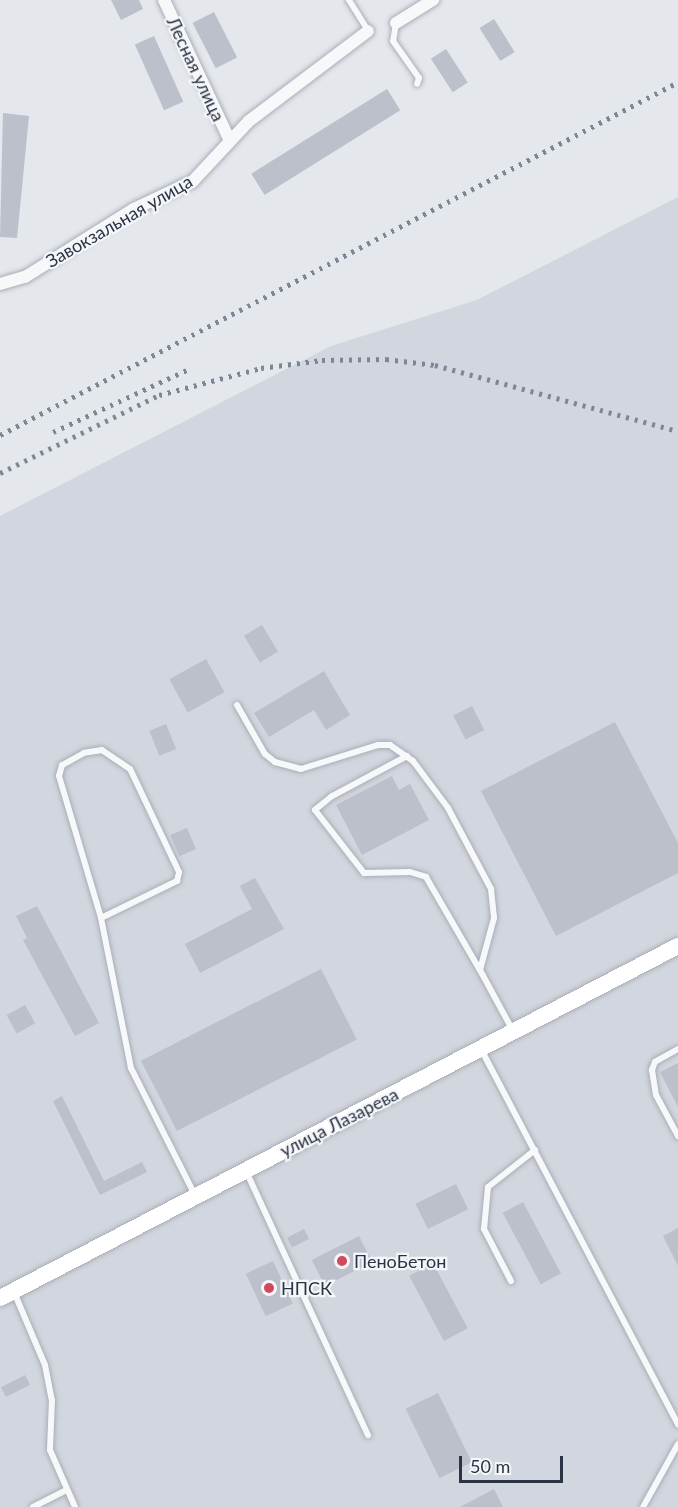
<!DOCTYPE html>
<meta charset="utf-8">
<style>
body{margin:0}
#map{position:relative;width:678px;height:1507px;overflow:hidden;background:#e4e7ec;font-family:Lato,sans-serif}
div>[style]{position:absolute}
.built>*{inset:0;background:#d2d6de}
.building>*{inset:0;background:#bbc0ca;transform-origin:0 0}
.roads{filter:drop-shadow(0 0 2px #a9aeb7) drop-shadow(0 0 2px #a9aeb7)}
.lane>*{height:6px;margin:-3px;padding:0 3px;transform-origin:3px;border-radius:3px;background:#f7f8fa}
.street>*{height:12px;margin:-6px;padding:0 6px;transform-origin:6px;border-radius:6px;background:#f7f8fa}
.secondary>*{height:16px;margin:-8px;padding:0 8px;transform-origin:8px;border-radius:8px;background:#fff}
.rail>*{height:4.5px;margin-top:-2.25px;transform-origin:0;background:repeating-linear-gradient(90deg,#7d8696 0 3px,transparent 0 9px)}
.dots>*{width:16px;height:16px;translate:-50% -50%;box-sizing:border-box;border:3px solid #f4f6f9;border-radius:50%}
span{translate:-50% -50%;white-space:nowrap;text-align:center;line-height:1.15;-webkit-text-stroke:4.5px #f4f6f9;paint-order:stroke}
.street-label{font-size:18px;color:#2b3445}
.poi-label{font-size:18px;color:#2b3445}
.left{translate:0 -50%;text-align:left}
.scale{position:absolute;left:459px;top:1456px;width:104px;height:27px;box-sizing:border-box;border:3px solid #2b3445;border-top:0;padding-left:8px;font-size:18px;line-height:21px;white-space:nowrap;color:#2b3445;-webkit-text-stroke:4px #f4f6f9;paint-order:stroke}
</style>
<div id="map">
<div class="built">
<i style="clip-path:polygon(678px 197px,678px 1507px,0 1507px,0 516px,331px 346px,477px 300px)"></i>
</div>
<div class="building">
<i style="clip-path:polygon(111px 0,139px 0,143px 9px,121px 20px)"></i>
<i style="left:214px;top:12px;width:51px;height:24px;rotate:63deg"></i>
<i style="left:494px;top:19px;width:39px;height:17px;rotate:58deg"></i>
<i style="left:154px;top:36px;width:72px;height:21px;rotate:66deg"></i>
<i style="left:446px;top:49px;width:40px;height:18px;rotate:57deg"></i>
<i style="left:387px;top:89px;width:25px;height:160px;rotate:58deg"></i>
<i style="clip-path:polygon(3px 113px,29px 116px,17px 238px,0 237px)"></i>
<i style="left:262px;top:625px;width:31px;height:21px;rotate:59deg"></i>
<i style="left:206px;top:659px;width:38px;height:42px;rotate:61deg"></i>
<i style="clip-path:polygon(324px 671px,350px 715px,326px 730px,314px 710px,269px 737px,254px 713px)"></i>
<i style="left:472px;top:706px;width:27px;height:21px;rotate:63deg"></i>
<i style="clip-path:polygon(615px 722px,678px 843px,678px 873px,556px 936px,481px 791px)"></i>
<i style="left:166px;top:724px;width:27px;height:18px;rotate:68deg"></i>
<i style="clip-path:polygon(392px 776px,399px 790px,410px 784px,429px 820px,362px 855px,336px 805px)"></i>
<i style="left:187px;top:828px;width:23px;height:18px;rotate:67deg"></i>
<i style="clip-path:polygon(255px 878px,284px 929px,200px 973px,185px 944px,252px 909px,240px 886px)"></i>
<i style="clip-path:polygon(37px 906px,99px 1023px,75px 1036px,23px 940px,27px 938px,16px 916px)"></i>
<i style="left:321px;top:969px;width:79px;height:202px;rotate:63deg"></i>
<i style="left:25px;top:1005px;width:21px;height:21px;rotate:61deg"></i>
<i style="clip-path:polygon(678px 1063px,678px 1107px,660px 1072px)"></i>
<i style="clip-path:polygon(62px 1096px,104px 1181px,142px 1162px,147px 1172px,100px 1195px,53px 1101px)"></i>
<i style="left:456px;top:1184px;width:28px;height:45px;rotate:64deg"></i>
<i style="left:523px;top:1202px;width:81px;height:23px;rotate:62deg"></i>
<i style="clip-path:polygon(678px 1228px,678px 1266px,663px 1236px)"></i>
<i style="left:304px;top:1229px;width:11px;height:19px;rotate:63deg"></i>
<i style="left:359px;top:1236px;width:29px;height:53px;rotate:63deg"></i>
<i style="left:273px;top:1261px;width:47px;height:30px;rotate:65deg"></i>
<i style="left:433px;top:1263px;width:74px;height:27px;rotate:62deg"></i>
<i style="left:25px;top:1375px;width:11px;height:27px;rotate:63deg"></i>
<i style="left:438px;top:1393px;width:77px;height:36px;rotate:64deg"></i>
<i style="clip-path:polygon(494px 1489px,503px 1507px,460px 1507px)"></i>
</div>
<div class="roads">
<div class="lane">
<i style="left:349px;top:0;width:36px;rotate:58deg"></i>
<i style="left:396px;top:23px;width:18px;rotate:99deg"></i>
<i style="left:393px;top:41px;width:45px;rotate:54.9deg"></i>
<i style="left:419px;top:78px;width:6px;rotate:108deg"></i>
<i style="left:237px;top:705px;width:56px;rotate:60.3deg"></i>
<i style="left:265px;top:754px;width:13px;rotate:39deg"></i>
<i style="left:275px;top:762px;width:27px;rotate:15deg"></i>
<i style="left:301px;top:769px;width:81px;rotate:-17.3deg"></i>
<i style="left:378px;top:745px;width:12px"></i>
<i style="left:390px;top:745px;width:28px;rotate:35deg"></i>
<i style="left:413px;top:761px;width:59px;rotate:53.3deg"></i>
<i style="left:448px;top:808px;width:92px;rotate:62deg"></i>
<i style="left:491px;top:889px;width:29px;rotate:84deg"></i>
<i style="left:494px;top:918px;width:54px;rotate:105.1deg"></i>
<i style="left:480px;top:970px;width:69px;rotate:61.6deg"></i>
<i style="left:407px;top:756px;width:85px;rotate:151.9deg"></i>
<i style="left:332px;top:796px;width:22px;rotate:141deg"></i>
<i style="left:315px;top:810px;width:80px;rotate:52.1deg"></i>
<i style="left:364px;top:873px;width:46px;rotate:-1.2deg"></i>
<i style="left:410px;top:872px;width:17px;rotate:17deg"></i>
<i style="left:426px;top:877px;width:108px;rotate:59.9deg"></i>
<i style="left:101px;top:918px;width:85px;rotate:-26deg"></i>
<i style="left:177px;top:881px;width:9px;rotate:-77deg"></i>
<i style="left:179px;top:872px;width:114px;rotate:-115.4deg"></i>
<i style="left:130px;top:769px;width:34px;rotate:-146deg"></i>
<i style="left:102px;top:750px;width:18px;rotate:171deg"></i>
<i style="left:84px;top:753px;width:25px;rotate:151deg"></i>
<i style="left:62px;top:765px;width:11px;rotate:105deg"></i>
<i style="left:59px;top:776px;width:148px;rotate:73.5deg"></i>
<i style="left:101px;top:918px;width:153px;rotate:78.7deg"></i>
<i style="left:131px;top:1068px;width:142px;rotate:63.3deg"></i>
<i style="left:678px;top:1049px;width:26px;rotate:151deg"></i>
<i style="left:655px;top:1062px;width:9px;rotate:111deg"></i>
<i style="left:652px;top:1070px;width:25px;rotate:81deg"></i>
<i style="left:656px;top:1095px;width:47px;rotate:61.8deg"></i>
<i style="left:482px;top:1051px;width:422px;rotate:62.3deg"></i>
<i style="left:246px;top:1171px;width:291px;rotate:65.2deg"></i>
<i style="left:511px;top:1281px;width:59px;rotate:-117.4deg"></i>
<i style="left:484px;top:1229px;width:42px;rotate:-84.6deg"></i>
<i style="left:488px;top:1187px;width:60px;rotate:-38.2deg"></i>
<i style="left:14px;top:1292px;width:79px;rotate:67deg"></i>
<i style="left:45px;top:1365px;width:36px;rotate:79deg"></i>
<i style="left:52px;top:1400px;width:50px;rotate:92.3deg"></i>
<i style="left:50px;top:1450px;width:62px;rotate:66.3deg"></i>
<i style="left:33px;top:1507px;width:37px;rotate:-27deg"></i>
<i style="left:643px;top:1507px;width:72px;rotate:-60.9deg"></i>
</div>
<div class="street">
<i style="left:164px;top:0;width:153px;rotate:64.9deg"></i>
<i style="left:396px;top:23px;width:44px;rotate:-31.9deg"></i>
<i style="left:0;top:284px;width:26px;rotate:-16deg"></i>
<i style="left:25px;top:277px;width:128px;rotate:-32deg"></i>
<i style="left:134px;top:209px;width:65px;rotate:-25.4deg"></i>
<i style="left:193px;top:181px;width:82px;rotate:-47deg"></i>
<i style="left:249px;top:121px;width:149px;rotate:-37.1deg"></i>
</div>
<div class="secondary">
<i style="left:0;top:1298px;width:764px;rotate:-27.44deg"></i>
</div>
</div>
<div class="rail">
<i style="left:53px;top:432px;width:152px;rotate:-24.9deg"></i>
<i style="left:0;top:435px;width:764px;rotate:-27.5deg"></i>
<i style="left:0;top:473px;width:177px;rotate:-26.1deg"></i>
<i style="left:159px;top:395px;width:106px;rotate:-14.8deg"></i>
<i style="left:261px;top:368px;width:62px;rotate:-7.5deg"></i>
<i style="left:322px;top:360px;width:64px;rotate:-0.9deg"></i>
<i style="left:386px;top:359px;width:49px;rotate:7deg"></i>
<i style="left:435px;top:365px;width:252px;rotate:15.2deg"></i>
</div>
<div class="dots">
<i style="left:342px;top:1261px;background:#d1495b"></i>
<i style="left:269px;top:1288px;background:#d1495b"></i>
</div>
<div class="street-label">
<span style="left:196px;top:69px;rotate:65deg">Лесная улица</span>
<span style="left:119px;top:221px;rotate:-30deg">Завокзальная улица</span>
<span style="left:339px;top:1122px;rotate:-27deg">улица Лазарева</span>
</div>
<div class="poi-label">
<span class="left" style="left:354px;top:1261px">ПеноБетон</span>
<span class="left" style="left:281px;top:1288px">НПСК</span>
</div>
<div class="scale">50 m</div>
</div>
